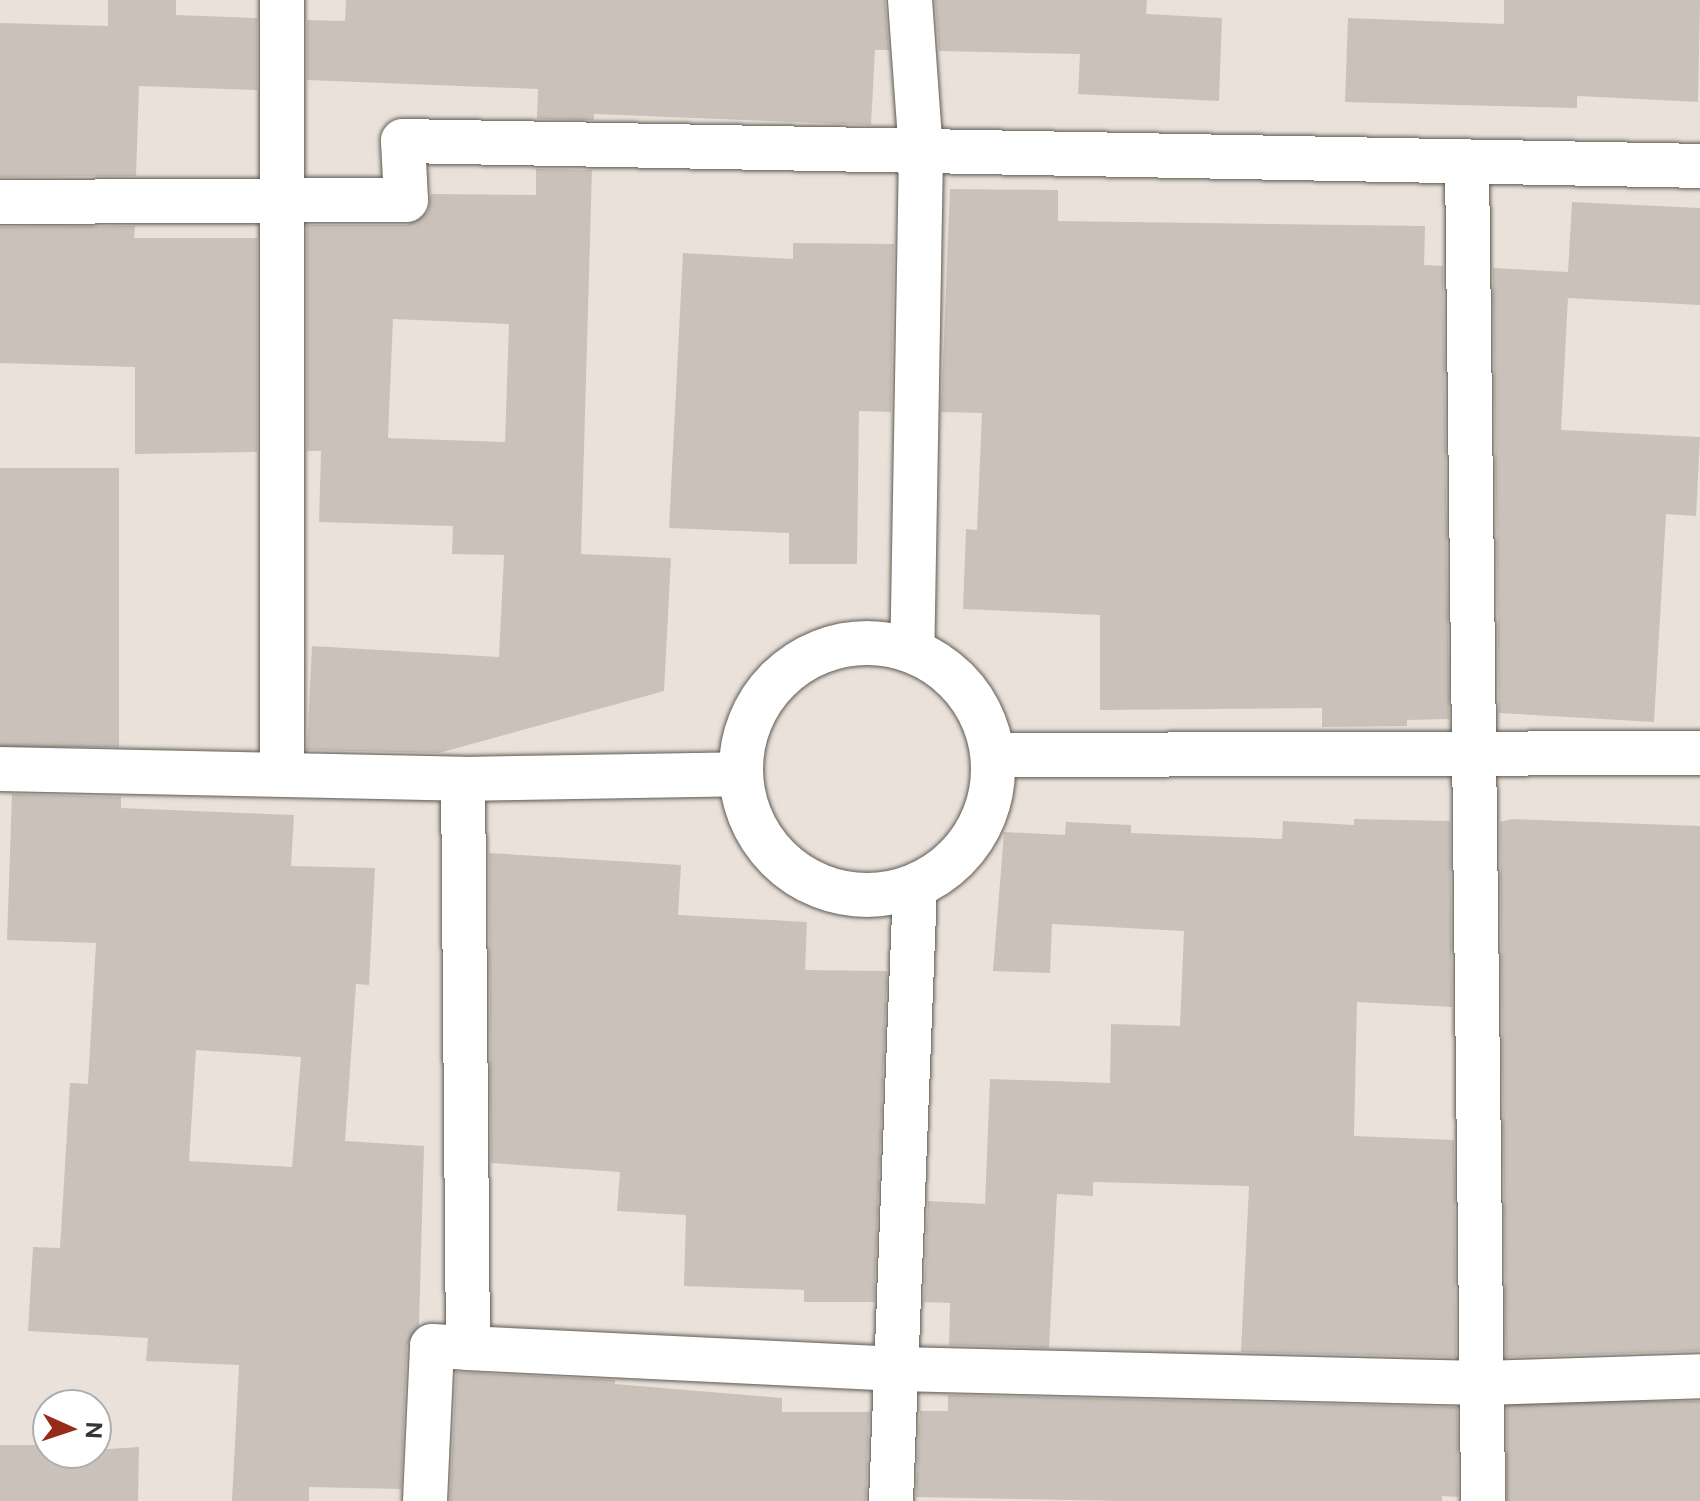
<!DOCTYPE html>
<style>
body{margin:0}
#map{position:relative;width:1700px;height:1501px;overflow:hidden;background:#eae2da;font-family:"Public Sans",sans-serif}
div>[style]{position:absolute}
.building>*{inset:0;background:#cac2ba;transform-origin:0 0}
.roads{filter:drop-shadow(0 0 2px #605a53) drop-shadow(0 0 2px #605a53)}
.street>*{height:44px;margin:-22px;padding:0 22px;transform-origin:22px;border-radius:22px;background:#fff}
.secondary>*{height:44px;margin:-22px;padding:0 22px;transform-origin:22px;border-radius:22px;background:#fff}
.secondary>.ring{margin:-22px;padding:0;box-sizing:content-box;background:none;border:44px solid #fff;border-radius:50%}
span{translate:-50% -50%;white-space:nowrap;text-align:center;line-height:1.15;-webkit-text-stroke:8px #fff;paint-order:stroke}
.north{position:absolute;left:32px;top:1389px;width:80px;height:80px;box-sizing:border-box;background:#fff;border:2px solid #afaead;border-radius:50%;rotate:93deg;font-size:22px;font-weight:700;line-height:32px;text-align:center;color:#373431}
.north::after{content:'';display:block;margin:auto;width:28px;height:36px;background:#952b18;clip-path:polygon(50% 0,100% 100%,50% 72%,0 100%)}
</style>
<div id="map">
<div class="building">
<i style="clip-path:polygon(108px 0,176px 0,176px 15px,257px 18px,257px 90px,139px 86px,136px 176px,0 177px,0 23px,108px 26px)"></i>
<i style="clip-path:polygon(346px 0,885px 0,889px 50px,875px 50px,871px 125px,594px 114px,594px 120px,537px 119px,538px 89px,307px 80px,307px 20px,345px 21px)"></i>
<i style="clip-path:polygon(935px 0,1147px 0,1146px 14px,1222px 18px,1219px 101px,1078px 94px,1080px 54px,939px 51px)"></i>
<i style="clip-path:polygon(1504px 0,1700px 0,1698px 102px,1577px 96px,1577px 108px,1345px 102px,1348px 18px,1504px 24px)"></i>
<i style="clip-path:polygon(evenodd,536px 169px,592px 170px,581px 554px,671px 558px,664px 691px,439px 753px,307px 750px,312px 646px,499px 657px,504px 555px,452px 554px,453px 526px,319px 522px,321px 451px,307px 451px,307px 225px,407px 225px,428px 212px,431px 194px,536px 195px,536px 169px,393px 319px,509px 324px,505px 442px,388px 438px,393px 319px)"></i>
<i style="clip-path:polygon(950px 189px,1058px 190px,1058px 221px,1425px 226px,1424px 265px,1443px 266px,1449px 719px,1407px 720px,1407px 726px,1322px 727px,1322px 708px,1100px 710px,1100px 615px,963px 609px,966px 529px,977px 530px,982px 413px,941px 412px)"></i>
<i style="clip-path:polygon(1572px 202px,1700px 208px,1700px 305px,1568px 298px,1561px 430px,1700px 437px,1696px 516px,1666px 514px,1654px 722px,1499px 713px,1493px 268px,1568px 272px)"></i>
<i style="clip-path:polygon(135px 226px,134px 238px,257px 238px,257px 452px,135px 454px,135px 367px,0 363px,0 227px)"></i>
<i style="clip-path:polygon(793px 243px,894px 244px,891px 412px,859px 411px,857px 564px,789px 564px,789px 533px,669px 528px,683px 253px,793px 259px)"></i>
<i style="left:119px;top:468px;width:279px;height:119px;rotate:90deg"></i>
<i style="clip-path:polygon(evenodd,12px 794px,121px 797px,121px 808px,294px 815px,291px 866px,375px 868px,369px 985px,356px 984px,345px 1141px,424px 1146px,419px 1325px,407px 1345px,401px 1489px,309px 1487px,309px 1501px,232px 1501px,239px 1365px,146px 1361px,148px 1338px,28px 1331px,33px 1247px,60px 1248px,70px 1083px,88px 1084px,96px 943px,7px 940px,12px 794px,196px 1050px,301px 1057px,292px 1167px,189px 1161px,196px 1050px)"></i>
<i style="clip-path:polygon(1354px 819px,1450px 821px,1452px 1007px,1357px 1002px,1354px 1136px,1454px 1140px,1456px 1357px,1241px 1352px,1249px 1186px,1093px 1182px,1093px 1196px,1057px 1194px,1049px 1348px,949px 1345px,950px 1303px,924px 1302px,928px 1201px,985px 1204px,990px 1079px,1110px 1083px,1111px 1024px,1180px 1026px,1184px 931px,1052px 924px,1050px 973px,993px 971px,1004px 832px,1065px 835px,1066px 822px,1131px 825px,1131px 833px,1282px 839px,1283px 821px,1354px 825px)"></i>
<i style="clip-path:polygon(1512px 819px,1700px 826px,1700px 1351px,1506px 1357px,1500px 822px)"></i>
<i style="clip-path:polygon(489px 853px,681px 865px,678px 915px,807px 922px,805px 970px,887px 971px,874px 1302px,804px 1302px,804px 1290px,684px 1286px,686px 1215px,617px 1211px,620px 1172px,491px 1163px)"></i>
<i style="clip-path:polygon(456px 1372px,615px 1380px,615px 1384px,782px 1398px,782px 1412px,869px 1412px,866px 1501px,450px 1501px)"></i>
<i style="clip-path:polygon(948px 1395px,1457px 1407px,1458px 1497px,1442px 1496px,1442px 1501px,1121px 1501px,916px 1497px,920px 1411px,948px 1411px)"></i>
<i style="left:1700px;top:1401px;width:100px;height:193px;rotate:90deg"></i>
<i style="clip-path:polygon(0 1445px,48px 1445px,48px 1453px,139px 1447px,138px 1501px,0 1501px)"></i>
</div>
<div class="roads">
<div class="street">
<i style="left:282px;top:0;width:773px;rotate:90deg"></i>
<i style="left:1467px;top:163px;width:1338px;rotate:89.31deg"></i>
<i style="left:0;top:202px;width:406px;rotate:-0.3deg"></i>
<i style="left:406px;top:200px;width:59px;rotate:-92.9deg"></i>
<i style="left:403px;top:141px;width:1297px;rotate:1.1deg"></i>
<i style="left:0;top:769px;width:463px;rotate:1.2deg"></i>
<i style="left:463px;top:779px;width:277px;rotate:-1deg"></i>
<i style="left:468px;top:1348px;width:430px;rotate:2.8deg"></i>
<i style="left:897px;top:1369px;width:586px;rotate:1.37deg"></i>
<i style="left:1483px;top:1383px;width:217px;rotate:-1.8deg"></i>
<i style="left:425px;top:1501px;width:155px;rotate:-87.4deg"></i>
<i style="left:432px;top:1346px;width:36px;rotate:3deg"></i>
<i style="left:468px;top:1348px;width:569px;rotate:-90.5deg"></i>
</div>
<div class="secondary">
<i style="left:910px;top:0;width:153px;rotate:85.9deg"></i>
<i style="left:921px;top:153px;width:496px;rotate:91deg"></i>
<i class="ring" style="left:741px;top:643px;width:208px;height:208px"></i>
<i style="left:994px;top:755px;width:706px;rotate:-0.16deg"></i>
<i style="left:891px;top:1501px;width:613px;rotate:-87.76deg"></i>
</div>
</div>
<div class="north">N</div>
</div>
